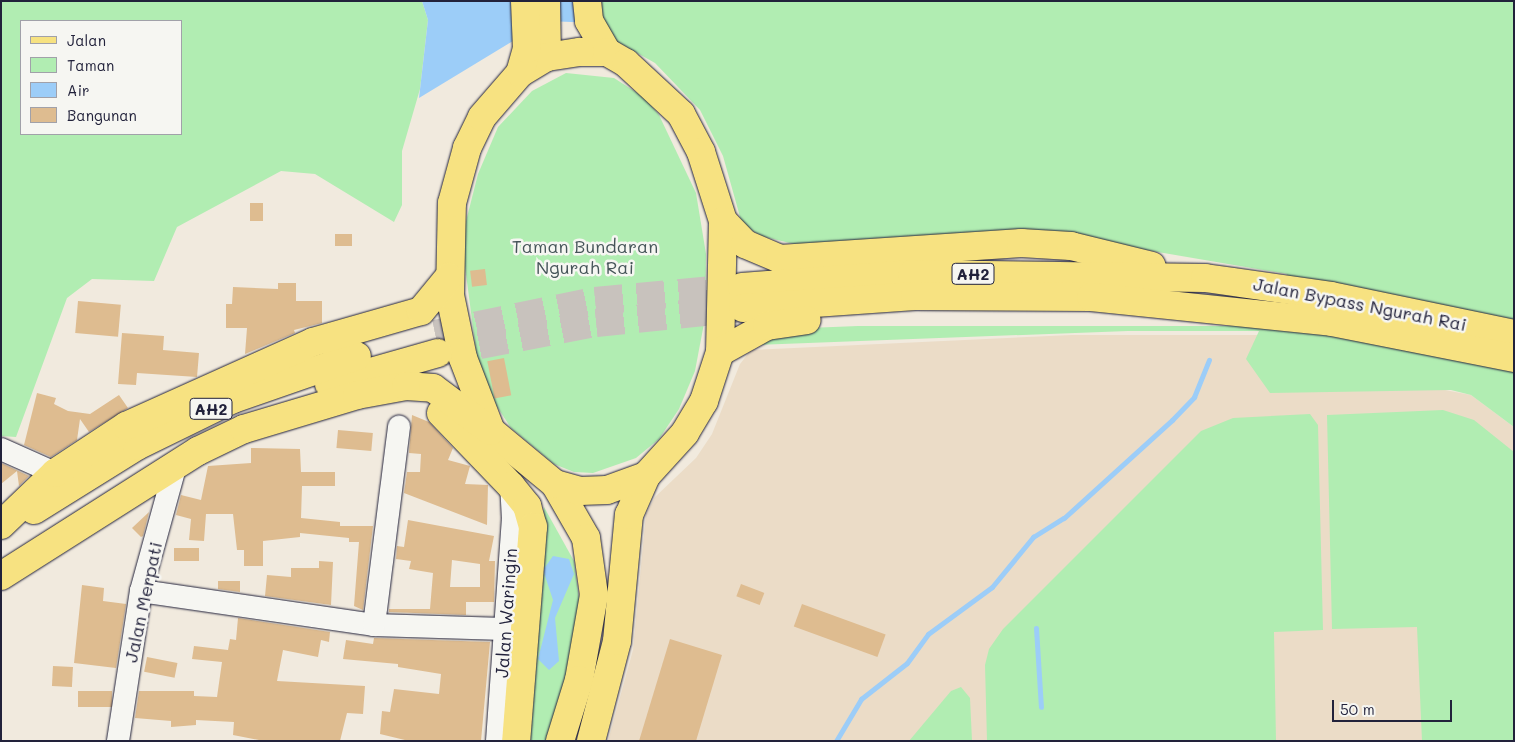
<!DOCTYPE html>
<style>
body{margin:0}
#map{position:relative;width:1515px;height:742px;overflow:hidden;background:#f1eade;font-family:Mali,sans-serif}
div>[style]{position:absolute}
.built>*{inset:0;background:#ebdcc7}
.green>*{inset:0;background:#b1edb2}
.water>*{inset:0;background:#9ccdf8}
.stream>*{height:5px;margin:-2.5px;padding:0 2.5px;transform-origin:2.5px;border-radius:2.5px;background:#9ccdf8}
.building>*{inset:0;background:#debc90;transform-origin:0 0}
.highway-tunnel>*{height:28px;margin-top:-14px;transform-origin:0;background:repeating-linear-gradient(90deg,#c8c2bd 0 28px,transparent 0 42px)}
.roads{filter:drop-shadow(0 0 1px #22223b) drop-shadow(0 0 1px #22223b)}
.minor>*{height:22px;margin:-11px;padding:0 11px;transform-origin:11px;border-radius:11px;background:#f6f6f2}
.major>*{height:28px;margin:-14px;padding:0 14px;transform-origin:14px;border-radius:14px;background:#f7e281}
.highway>*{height:28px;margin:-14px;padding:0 14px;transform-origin:14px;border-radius:14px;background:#f7e281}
span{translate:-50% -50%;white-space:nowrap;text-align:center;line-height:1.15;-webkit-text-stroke:5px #f6f6f2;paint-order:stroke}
.shield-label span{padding:1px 4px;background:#f6f6f2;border:1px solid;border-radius:4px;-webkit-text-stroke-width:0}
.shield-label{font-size:16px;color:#22223b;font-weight:700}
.park-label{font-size:18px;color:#465559}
.street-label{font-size:18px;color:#22223b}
.frame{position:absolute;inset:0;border:2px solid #22223b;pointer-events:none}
.legend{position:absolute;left:20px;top:20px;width:162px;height:115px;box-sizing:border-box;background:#f6f6f2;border:1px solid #a1a1a9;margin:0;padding:6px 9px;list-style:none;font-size:15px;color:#22223b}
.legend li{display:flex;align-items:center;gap:10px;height:25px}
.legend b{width:25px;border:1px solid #a1a1a9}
.scale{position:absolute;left:1332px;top:700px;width:120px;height:22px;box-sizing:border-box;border:2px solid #22223b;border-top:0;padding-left:6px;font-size:15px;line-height:18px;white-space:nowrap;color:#22223b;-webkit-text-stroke:4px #f6f6f2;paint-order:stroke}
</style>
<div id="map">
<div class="built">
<i style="clip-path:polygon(1072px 335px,1303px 335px,1445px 390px,1471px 395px,1514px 427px,1514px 741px,608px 741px,633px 650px,646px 514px,655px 497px,696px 458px,712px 434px,740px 364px,751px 350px)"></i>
</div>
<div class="green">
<i style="clip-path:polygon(evenodd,1px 1px,422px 1px,428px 20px,420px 89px,402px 151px,402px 205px,394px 222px,315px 174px,281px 171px,177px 227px,154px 281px,92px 279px,67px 298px,16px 437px,1px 436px,1px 1px,21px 21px,181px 21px,181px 134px,21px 134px,21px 21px)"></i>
<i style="clip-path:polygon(593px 1px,1514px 1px,1514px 427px,1471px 395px,1451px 390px,1270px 393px,1246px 359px,1259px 331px,1128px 331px,752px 345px,808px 328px,858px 326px,1261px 326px,1287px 274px,1058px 235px,834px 244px,794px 244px,761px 236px,742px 224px,723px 156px,700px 110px,655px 63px,614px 40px)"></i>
<i style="clip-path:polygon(566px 73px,614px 78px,645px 98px,659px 115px,696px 193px,706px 254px,705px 318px,695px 371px,679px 409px,659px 439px,636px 458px,593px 473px,574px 472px,554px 464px,511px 428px,496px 405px,477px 358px,464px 259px,464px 229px,478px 174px,498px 127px,532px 91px)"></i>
<i style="clip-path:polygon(1443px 410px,1474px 420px,1514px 452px,1514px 741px,1422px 741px,1417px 627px,1332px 629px,1327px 415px)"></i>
<i style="clip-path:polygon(1310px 414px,1318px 425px,1323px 630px,1274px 632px,1276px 741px,987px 741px,985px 665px,989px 649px,1003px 629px,1201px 431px,1233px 418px)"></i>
<i style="clip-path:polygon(544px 507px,574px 561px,580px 606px,575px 646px,550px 741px,526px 741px)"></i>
<i style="clip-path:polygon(961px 687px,970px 698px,972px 741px,909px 741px,951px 691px)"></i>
</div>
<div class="water">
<i style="clip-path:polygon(422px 1px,593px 1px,597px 23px,546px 21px,419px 98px,428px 20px)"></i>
<i style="clip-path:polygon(553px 556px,569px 559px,574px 574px,555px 618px,559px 661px,549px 670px,538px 659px,553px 600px,543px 570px)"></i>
</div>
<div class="stream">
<i style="left:1036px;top:628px;width:79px;rotate:86.4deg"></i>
<i style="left:836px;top:741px;width:49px;rotate:-59.2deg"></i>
<i style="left:861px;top:699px;width:58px;rotate:-38deg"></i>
<i style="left:907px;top:663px;width:36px;rotate:-54deg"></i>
<i style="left:928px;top:634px;width:79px;rotate:-36.3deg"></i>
<i style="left:992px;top:587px;width:65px;rotate:-50.6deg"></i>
<i style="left:1033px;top:537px;width:36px;rotate:-32deg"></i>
<i style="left:1064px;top:518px;width:146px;rotate:-42.2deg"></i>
<i style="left:1172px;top:420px;width:32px;rotate:-46deg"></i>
<i style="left:1194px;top:397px;width:40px;rotate:-68deg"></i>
</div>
<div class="building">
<i style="left:250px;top:203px;width:13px;height:18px"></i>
<i style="left:335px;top:234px;width:17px;height:12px"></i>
<i style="left:485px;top:269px;width:16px;height:15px;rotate:83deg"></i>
<i style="clip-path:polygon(278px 283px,296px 283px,296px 301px,322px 301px,322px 323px,294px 330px,295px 333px,245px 354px,247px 328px,226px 328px,226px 304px,232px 304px,233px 287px,278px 289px)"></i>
<i style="left:78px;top:301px;width:43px;height:32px;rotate:5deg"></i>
<i style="clip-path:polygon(122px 333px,164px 336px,163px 350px,199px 353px,197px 377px,137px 373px,136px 385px,118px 384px)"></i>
<i style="left:504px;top:358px;width:38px;height:17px;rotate:79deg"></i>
<i style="clip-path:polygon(37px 393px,56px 398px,54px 404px,68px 411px,90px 414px,119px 395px,128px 408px,89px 432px,80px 419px,77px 440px,51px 457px,24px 445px)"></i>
<i style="clip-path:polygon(412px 415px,429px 422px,453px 448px,448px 460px,470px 466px,465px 484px,488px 485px,487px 525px,404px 493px,407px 472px,420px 472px,421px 454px,409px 453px)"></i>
<i style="left:338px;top:430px;width:35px;height:18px;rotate:5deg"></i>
<i style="clip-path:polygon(251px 448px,300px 449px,301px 472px,335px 472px,335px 486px,302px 486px,301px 518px,340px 522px,340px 526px,373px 526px,363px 610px,354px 606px,359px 542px,349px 542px,349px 538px,300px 533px,300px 537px,263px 541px,263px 566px,244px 566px,244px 550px,237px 550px,233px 514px,206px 514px,204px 541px,189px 540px,191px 519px,176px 515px,181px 495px,201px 500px,208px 466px,251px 463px)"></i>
<i style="clip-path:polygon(1px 463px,29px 476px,19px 486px,17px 471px,1px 484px)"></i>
<i style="clip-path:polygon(149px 512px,143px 536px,141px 537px,132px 528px)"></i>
<i style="clip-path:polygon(evenodd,408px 520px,494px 536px,489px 561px,495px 561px,494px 602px,466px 602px,466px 615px,389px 612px,389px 609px,430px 609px,433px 573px,409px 569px,411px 561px,396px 559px,397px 546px,404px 547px,408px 520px,452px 560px,480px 564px,480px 587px,450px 587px,452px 560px)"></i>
<i style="left:174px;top:548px;width:25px;height:13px"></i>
<i style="clip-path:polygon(319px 561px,333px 562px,331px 605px,265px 596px,267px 575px,291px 577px,291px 568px,319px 568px)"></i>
<i style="clip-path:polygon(218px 581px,240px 581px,240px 592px,218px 589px)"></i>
<i style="left:741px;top:584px;width:25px;height:13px;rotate:21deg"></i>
<i style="clip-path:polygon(82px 585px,104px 588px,103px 601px,126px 604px,116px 668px,74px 663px)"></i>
<i style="left:802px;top:604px;width:89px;height:24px;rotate:20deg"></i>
<i style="clip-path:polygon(238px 618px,330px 632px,329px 642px,321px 640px,318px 657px,283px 650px,277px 681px,365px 686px,363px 714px,347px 713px,340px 741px,259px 740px,233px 735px,234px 722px,196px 720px,196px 725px,171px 727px,171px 721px,135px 718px,139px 691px,194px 691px,194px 696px,217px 697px,222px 662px,192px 659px,194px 646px,228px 650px,230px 639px,236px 640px)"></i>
<i style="clip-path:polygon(374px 638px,490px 642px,481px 741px,409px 741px,380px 734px,382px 711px,390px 712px,394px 689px,439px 694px,441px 674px,398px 667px,398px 664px,343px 659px,346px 640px,373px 644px)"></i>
<i style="clip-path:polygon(670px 639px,722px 655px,696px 741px,639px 741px)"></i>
<i style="left:147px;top:657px;width:31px;height:15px;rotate:11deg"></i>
<i style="left:53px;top:666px;width:20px;height:20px;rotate:3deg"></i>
<i style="left:78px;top:691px;width:34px;height:16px"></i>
</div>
<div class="highway-tunnel">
<i style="left:435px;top:334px;width:163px;rotate:-11.7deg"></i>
<i style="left:595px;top:301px;width:148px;rotate:-5.4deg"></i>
<i style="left:438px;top:353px;width:161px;rotate:-10.8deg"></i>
<i style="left:596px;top:323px;width:148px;rotate:-5.8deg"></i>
</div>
<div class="roads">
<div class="minor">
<i style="left:1px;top:449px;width:59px;rotate:24deg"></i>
<i style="left:141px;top:591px;width:235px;rotate:8.3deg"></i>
<i style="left:374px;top:625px;width:130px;rotate:1.8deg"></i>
<i style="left:374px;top:625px;width:200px;rotate:-82.8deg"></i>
<i style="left:118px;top:741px;width:152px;rotate:-81.3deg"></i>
<i style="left:141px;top:591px;width:132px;rotate:-74.6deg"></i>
<i style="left:497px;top:741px;width:222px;rotate:-85.9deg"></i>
<i style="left:513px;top:520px;width:34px;rotate:-93deg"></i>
</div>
<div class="major">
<i style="left:555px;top:484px;width:62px;rotate:60.1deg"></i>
<i style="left:586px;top:538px;width:58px;rotate:82deg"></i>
<i style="left:594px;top:595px;width:86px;rotate:100deg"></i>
<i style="left:579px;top:680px;width:64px;rotate:107.3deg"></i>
<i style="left:591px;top:741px;width:103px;rotate:-75.4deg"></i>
<i style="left:617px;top:641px;width:127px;rotate:-84.6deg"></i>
<i style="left:629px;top:515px;width:43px;rotate:-66.4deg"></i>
</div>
<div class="highway">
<i style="left:546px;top:1px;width:56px;rotate:89deg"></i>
<i style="left:587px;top:1px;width:20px;rotate:84deg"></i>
<i style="left:589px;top:21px;width:36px;rotate:60deg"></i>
<i style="left:580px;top:52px;width:27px"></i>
<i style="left:607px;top:52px;width:22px;rotate:30deg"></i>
<i style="left:626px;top:63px;width:75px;rotate:42.8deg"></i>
<i style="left:681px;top:114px;width:43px;rotate:62.2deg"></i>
<i style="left:701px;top:152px;width:72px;rotate:72.3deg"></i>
<i style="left:723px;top:221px;width:131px;rotate:91.3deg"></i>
<i style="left:720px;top:352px;width:52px;rotate:108.1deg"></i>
<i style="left:704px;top:401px;width:37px;rotate:121deg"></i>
<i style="left:685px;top:433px;width:58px;rotate:132.2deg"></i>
<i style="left:646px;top:476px;width:41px;rotate:160.3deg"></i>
<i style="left:607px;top:490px;width:27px;rotate:178deg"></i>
<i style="left:580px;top:491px;width:26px;rotate:-164deg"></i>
<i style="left:555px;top:484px;width:83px;rotate:-140.4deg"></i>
<i style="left:491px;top:431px;width:78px;rotate:-111deg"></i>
<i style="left:463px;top:358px;width:64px;rotate:-101.7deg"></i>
<i style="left:450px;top:295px;width:92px;rotate:-88.8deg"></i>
<i style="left:452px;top:203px;width:57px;rotate:-74.7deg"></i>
<i style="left:467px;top:148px;width:34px;rotate:-64deg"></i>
<i style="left:482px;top:117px;width:58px;rotate:-49.2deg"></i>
<i style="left:520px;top:73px;width:31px;rotate:-31deg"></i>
<i style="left:547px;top:57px;width:33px;rotate:-9deg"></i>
<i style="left:520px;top:73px;width:25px;rotate:-74deg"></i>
<i style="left:527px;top:49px;width:48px;rotate:-92.4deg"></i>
<i style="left:723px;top:221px;width:32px;rotate:46deg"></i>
<i style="left:745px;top:244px;width:38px;rotate:23deg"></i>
<i style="left:780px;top:259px;width:242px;rotate:-3.8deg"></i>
<i style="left:1021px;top:243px;width:50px;rotate:3.4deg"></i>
<i style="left:1071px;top:246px;width:83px;rotate:13.9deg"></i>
<i style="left:742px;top:287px;width:170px;rotate:-4.4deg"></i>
<i style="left:912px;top:274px;width:293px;rotate:0.8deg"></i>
<i style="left:1205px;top:278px;width:127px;rotate:8.1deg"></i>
<i style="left:1331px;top:296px;width:187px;rotate:11.7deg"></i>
<i style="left:743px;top:308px;width:172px;rotate:-4deg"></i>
<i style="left:915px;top:296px;width:176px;rotate:0.3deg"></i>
<i style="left:1091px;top:297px;width:242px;rotate:5.9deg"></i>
<i style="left:1332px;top:322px;width:186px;rotate:11.2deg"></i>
<i style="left:720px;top:352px;width:54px;rotate:-29deg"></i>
<i style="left:767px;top:326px;width:40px;rotate:-8.5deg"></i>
<i style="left:329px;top:384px;width:113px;rotate:-15.9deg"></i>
<i style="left:441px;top:413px;width:101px;rotate:46.2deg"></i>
<i style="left:511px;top:486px;width:26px;rotate:51deg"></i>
<i style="left:527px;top:506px;width:22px;rotate:74deg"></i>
<i style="left:533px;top:527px;width:215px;rotate:94.5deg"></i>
<i style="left:34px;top:510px;width:121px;rotate:-31.9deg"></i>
<i style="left:137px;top:446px;width:107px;rotate:-26.1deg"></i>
<i style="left:233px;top:399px;width:131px;rotate:-19.1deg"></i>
<i style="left:1px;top:525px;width:75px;rotate:-43.9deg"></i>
<i style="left:55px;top:473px;width:85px;rotate:-33.5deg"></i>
<i style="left:126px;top:426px;width:205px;rotate:-24.2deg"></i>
<i style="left:313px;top:342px;width:112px;rotate:-16deg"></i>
<i style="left:421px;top:311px;width:44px;rotate:-50.5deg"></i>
<i style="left:1px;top:576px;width:233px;rotate:-32.4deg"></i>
<i style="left:198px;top:451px;width:51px;rotate:-25.6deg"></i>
<i style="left:244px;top:429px;width:118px;rotate:-16.7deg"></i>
<i style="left:357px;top:395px;width:50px;rotate:-10.4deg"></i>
<i style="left:406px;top:386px;width:27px;rotate:4deg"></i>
<i style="left:433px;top:388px;width:72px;rotate:36.6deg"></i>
</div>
</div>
<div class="shield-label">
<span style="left:973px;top:274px">AH2</span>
<span style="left:211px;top:409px">AH2</span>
</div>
<div class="park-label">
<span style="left:585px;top:257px">Taman Bundaran<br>Ngurah Rai</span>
</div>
<div class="street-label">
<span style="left:1360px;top:304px;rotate:11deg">Jalan Bypass Ngurah Rai</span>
<span style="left:143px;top:602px;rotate:-78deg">Jalan Merpati</span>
<span style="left:506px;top:613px;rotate:-86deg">Jalan Waringin</span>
</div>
<div class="frame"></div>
<ul class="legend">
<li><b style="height:6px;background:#f7e281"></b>Jalan</li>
<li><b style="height:14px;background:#b1edb2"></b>Taman</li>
<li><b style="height:14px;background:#9ccdf8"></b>Air</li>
<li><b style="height:14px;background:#debc90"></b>Bangunan</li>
</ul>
<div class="scale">50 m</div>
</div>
